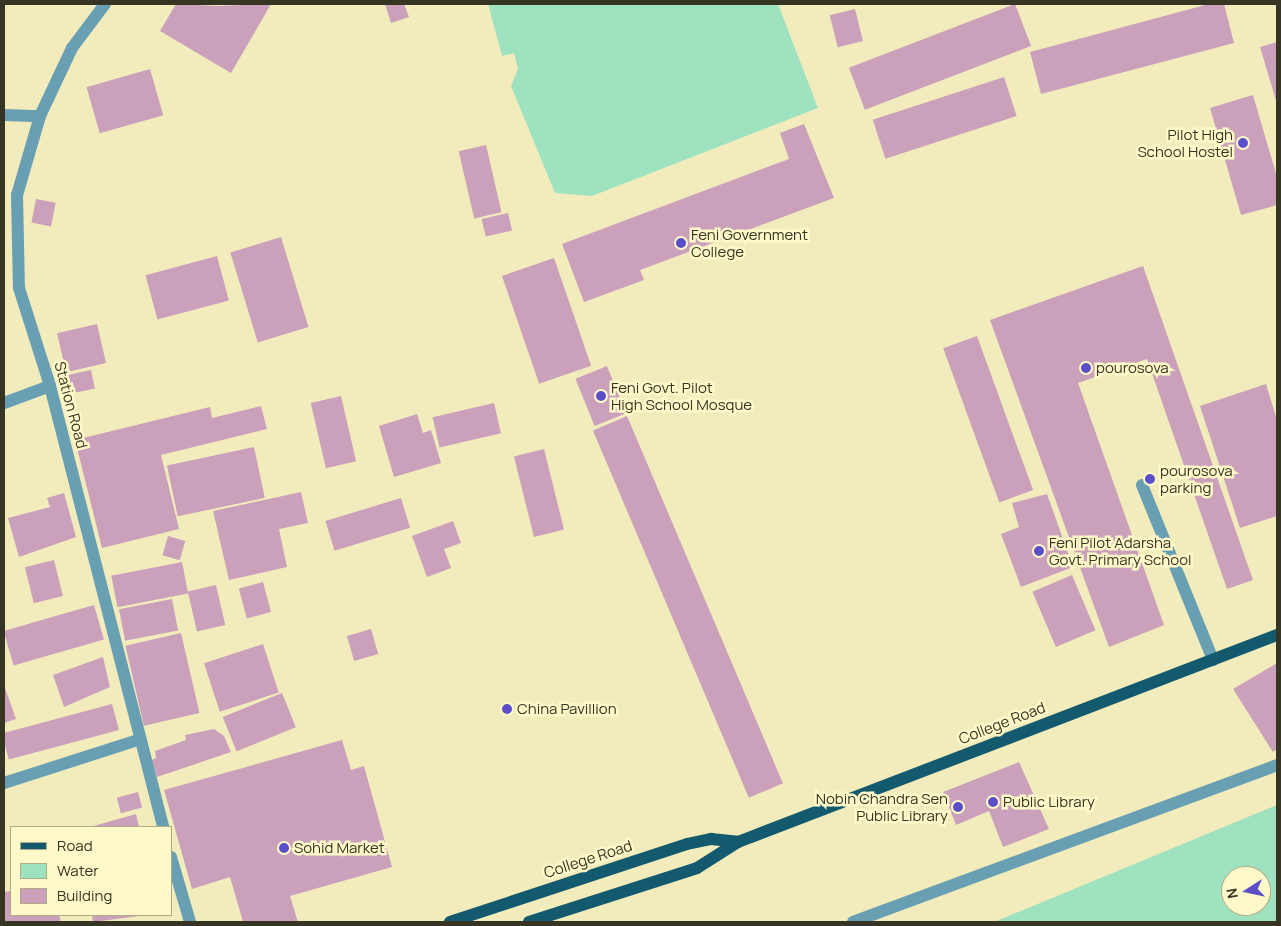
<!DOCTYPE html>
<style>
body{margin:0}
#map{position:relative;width:1281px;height:926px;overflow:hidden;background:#f2ecbd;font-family:Manrope,sans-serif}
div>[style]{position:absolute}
.water>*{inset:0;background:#9fe2c0}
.building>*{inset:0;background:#cba0ba;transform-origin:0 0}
.minor>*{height:12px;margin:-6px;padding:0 6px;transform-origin:6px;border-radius:6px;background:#689fb2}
.major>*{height:12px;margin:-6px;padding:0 6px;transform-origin:6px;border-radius:6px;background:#135a6e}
.dots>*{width:14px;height:14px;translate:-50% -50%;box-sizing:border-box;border:2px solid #fff9ca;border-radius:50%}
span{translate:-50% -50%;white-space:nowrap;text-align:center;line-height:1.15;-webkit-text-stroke:5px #fff9ca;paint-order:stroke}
.poi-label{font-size:15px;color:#363422}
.right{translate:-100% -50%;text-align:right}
.left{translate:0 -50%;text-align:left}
.street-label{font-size:15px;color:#363422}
.frame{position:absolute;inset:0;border:5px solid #363422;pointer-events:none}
.legend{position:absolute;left:10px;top:826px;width:162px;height:90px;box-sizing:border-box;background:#fff9ca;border:1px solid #afaa87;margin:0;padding:6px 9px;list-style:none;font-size:15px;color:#363422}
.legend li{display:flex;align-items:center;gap:10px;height:25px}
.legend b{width:25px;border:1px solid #afaa87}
.north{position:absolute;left:1221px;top:866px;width:50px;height:50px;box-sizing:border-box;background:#fff9ca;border:1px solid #afaa87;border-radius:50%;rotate:260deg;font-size:14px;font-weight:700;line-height:20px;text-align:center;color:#363422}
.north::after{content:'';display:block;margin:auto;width:18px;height:22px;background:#5a4fc8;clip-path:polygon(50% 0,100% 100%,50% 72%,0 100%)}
</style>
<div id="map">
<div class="water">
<i style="clip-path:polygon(488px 4px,778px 4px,818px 108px,592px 196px,555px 193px,511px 86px,518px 69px,514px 53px,502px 56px)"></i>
<i style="clip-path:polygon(evenodd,1277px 805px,1277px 922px,994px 922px,1277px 805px,1231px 876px,1261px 876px,1261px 906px,1231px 906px,1231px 876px)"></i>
</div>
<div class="building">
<i style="clip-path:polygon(176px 4px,217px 6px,271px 4px,231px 73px,160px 31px)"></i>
<i style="clip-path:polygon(385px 4px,404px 4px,409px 17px,391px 23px)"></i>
<i style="left:1015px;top:4px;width:45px;height:178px;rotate:69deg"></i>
<i style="clip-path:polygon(1209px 4px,1224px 4px,1234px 43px,1041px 94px,1030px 52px)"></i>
<i style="left:855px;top:9px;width:33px;height:26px;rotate:76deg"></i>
<i style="clip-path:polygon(1277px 42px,1277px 104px,1260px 47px)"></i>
<i style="left:150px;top:69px;width:48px;height:66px;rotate:74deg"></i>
<i style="left:1004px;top:77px;width:41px;height:138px;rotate:72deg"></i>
<i style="clip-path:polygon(1253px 95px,1277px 177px,1277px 205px,1241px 215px,1210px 108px)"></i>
<i style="clip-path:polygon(804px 124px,834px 198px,640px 270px,644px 280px,584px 302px,562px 244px,789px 159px,780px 133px)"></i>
<i style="left:486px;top:145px;width:69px;height:28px;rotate:77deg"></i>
<i style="left:36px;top:199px;width:20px;height:24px;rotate:11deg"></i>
<i style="left:508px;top:213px;width:18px;height:27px;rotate:77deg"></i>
<i style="left:281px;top:237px;width:94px;height:53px;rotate:73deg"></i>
<i style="left:217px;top:256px;width:46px;height:74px;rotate:75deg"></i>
<i style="left:554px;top:258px;width:114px;height:55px;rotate:71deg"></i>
<i style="clip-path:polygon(1143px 266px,1253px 580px,1227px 589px,1147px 359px,1078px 383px,1164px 625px,1109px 647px,990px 320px)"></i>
<i style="left:97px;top:324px;width:40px;height:41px;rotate:77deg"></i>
<i style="left:977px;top:336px;width:164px;height:36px;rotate:70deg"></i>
<i style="left:607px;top:366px;width:51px;height:34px;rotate:68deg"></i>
<i style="left:91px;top:370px;width:19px;height:29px;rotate:78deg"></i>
<i style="clip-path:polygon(1266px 384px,1277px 420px,1277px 516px,1240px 528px,1200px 406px)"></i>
<i style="left:341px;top:396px;width:67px;height:31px;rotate:77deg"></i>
<i style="left:494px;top:403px;width:31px;height:63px;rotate:77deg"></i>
<i style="clip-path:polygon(261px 406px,267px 429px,161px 455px,179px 529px,102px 548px,75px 440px,210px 407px,212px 418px)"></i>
<i style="clip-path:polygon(417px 414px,423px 433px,431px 430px,441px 463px,394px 477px,379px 426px)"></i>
<i style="left:627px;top:416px;width:399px;height:37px;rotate:67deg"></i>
<i style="left:254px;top:447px;width:52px;height:89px;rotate:78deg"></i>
<i style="left:544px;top:449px;width:83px;height:31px;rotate:76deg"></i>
<i style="clip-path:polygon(301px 492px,308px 523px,279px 529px,287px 567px,229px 580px,213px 511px)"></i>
<i style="clip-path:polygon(64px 493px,76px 537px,19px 557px,8px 518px,50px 507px,47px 498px)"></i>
<i style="clip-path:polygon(1047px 494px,1073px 567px,1021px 587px,1001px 534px,1019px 527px,1012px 503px)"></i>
<i style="left:401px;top:498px;width:31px;height:79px;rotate:73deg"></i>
<i style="clip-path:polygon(453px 521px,461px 543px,444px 549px,451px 568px,427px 577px,412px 536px)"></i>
<i style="left:168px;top:536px;width:18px;height:20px;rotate:16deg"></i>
<i style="left:54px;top:560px;width:37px;height:30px;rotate:76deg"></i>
<i style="left:182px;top:562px;width:32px;height:72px;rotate:79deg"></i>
<i style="left:1072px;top:575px;width:60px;height:43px;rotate:67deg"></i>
<i style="left:263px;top:582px;width:31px;height:25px;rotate:75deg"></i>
<i style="left:216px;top:585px;width:41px;height:29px;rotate:77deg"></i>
<i style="left:172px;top:599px;width:32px;height:54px;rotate:79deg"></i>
<i style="left:94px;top:605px;width:36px;height:94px;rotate:74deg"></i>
<i style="left:371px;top:629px;width:26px;height:25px;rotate:74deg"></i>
<i style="left:181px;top:633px;width:82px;height:57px;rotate:77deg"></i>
<i style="left:263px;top:644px;width:51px;height:62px;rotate:72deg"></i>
<i style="clip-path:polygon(103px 657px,110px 687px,64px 707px,53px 675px)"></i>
<i style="clip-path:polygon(1277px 663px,1277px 749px,1273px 752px,1233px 689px)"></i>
<i style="clip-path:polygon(4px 685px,16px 719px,4px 723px)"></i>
<i style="left:282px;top:693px;width:37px;height:64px;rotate:68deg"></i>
<i style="left:112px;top:704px;width:27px;height:114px;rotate:75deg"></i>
<i style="clip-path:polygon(214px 729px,224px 736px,231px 752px,157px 777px,152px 760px,156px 758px,155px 751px,186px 740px,185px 735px)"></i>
<i style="clip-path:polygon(342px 740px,351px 770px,364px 766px,392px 867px,290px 896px,298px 922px,243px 922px,230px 877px,192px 889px,164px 790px)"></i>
<i style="clip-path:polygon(1019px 762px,1049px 829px,1003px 847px,989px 811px,956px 825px,943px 792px)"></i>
<i style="left:138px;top:792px;width:16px;height:22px;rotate:75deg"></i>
<i style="clip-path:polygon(136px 814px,139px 827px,90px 827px)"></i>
<i style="clip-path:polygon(11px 891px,11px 915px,59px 915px,61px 922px,4px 922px,4px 892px)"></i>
<i style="clip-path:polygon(92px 915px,139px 915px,139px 916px,93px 922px)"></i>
</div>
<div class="minor">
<i style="left:105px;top:4px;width:55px;rotate:126.9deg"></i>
<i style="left:72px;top:48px;width:75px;rotate:115.2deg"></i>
<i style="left:40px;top:116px;width:82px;rotate:106.2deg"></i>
<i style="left:17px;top:195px;width:93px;rotate:88.8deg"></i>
<i style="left:19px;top:288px;width:103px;rotate:72.4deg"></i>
<i style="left:50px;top:386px;width:455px;rotate:75.6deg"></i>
<i style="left:4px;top:115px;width:36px;rotate:2deg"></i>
<i style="left:4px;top:403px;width:49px;rotate:-20.3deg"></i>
<i style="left:1142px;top:485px;width:189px;rotate:67.9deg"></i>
<i style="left:4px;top:783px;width:141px;rotate:-17.8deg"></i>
<i style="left:171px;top:857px;width:68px;rotate:73.7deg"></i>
<i style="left:853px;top:922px;width:452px;rotate:-20.3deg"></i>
</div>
<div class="major">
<i style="left:450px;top:922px;width:250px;rotate:-18.2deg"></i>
<i style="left:687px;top:844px;width:25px;rotate:-12deg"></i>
<i style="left:711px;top:839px;width:27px;rotate:6deg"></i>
<i style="left:529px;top:922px;width:176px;rotate:-17.8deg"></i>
<i style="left:697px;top:868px;width:49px;rotate:-32.4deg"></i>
<i style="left:738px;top:842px;width:577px;rotate:-21.01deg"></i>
</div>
<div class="dots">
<i style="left:1243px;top:143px;background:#5a4fc8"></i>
<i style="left:681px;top:243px;background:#5a4fc8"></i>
<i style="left:1086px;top:368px;background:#5a4fc8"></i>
<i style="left:601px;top:396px;background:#5a4fc8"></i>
<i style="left:1150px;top:479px;background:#5a4fc8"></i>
<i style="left:1039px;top:551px;background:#5a4fc8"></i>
<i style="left:507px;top:709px;background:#5a4fc8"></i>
<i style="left:993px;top:802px;background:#5a4fc8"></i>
<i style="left:958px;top:807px;background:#5a4fc8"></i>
<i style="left:284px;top:848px;background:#5a4fc8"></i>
</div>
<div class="poi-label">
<span class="right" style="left:1233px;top:143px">Pilot High<br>School Hostel</span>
<span class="left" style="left:691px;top:243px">Feni Government<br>College</span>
<span class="left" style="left:1096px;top:368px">pourosova</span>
<span class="left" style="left:611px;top:396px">Feni Govt. Pilot<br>High School Mosque</span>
<span class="left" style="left:1160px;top:479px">pourosova<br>parking</span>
<span class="left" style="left:1049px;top:551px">Feni Pilot Adarsha<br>Govt. Primary School</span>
<span class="left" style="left:517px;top:709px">China Pavillion</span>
<span class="right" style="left:948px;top:807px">Nobin Chandra Sen<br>Public Library</span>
<span class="left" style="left:1003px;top:802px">Public Library</span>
<span class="left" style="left:294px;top:848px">Sohid Market</span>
</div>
<div class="street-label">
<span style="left:71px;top:405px;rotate:75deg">Station Road</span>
<span style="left:1002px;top:723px;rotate:-21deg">College Road</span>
<span style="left:588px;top:859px;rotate:-18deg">College Road</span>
</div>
<div class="frame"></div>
<ul class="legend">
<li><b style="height:6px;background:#135a6e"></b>Road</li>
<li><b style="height:14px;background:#9fe2c0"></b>Water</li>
<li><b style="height:14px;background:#cba0ba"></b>Building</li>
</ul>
<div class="north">N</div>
</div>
